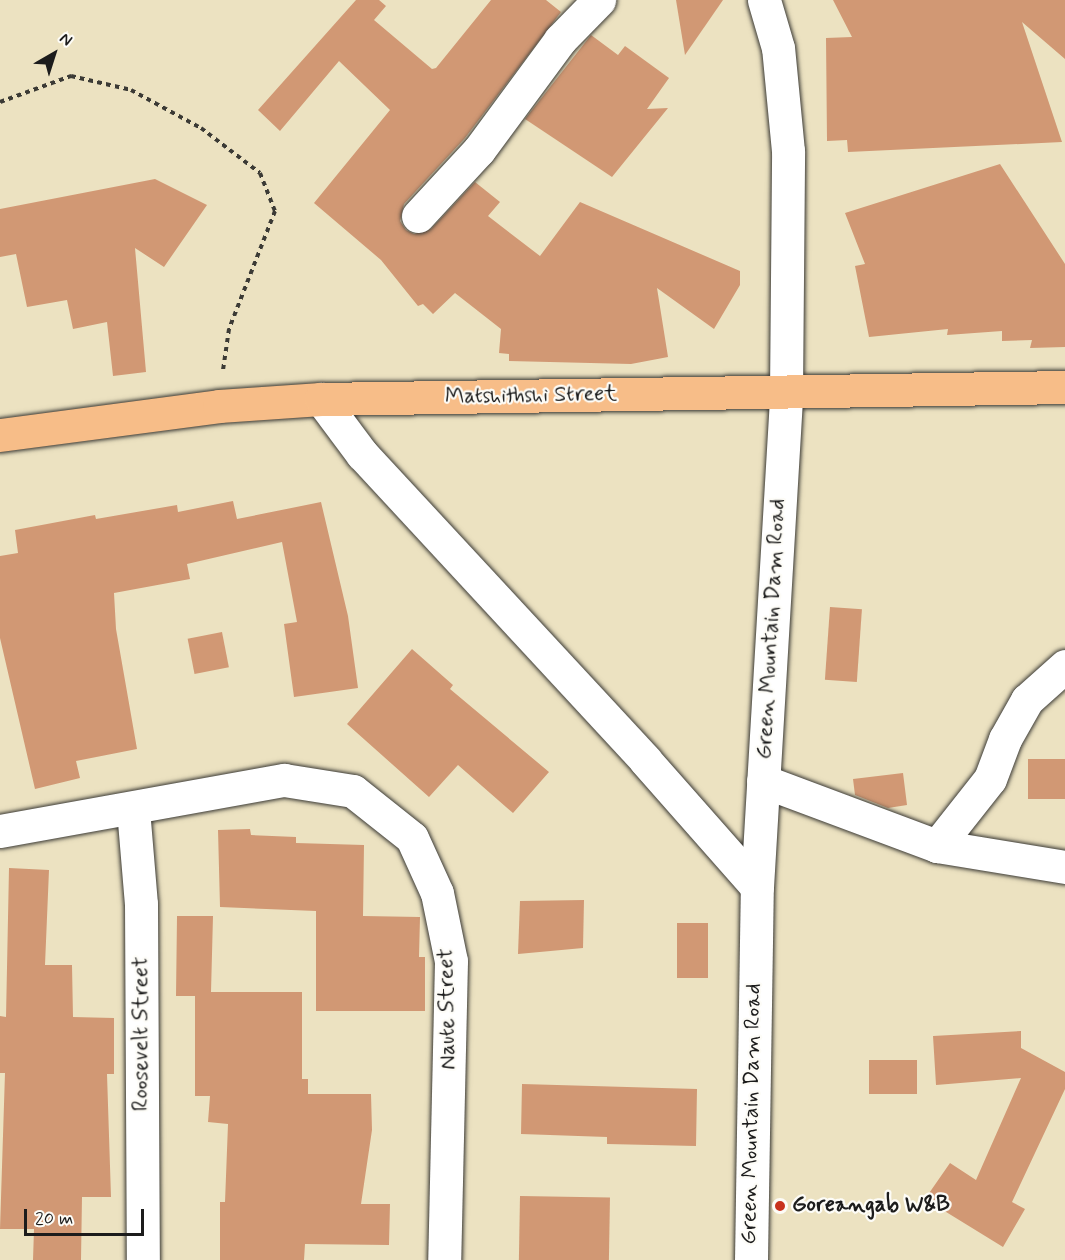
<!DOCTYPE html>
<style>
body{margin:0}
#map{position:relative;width:1065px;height:1260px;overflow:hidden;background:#ece2c1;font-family:Mynerve,sans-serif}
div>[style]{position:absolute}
.building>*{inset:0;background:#d19874;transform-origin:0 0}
.path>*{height:4px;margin-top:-2px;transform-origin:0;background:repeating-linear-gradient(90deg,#3b3a35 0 4.5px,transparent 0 9px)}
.roads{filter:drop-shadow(0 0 2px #3b3a35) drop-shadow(0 0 2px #3b3a35)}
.minor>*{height:33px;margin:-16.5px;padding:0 16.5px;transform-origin:16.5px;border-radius:16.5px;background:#fff}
.major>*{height:33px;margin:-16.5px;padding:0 16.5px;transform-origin:16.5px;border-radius:16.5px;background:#f7bd88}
.dots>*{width:16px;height:16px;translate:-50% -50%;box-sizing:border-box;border:3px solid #fdfcf7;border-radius:50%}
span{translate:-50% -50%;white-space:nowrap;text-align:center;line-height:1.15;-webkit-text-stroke:4.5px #fdfcf7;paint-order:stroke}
.street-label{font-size:22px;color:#1c1c1c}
.poi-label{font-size:22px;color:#1c1c1c;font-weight:700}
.left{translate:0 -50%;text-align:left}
.north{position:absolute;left:24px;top:24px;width:60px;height:60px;-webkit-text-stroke:4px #fdfcf7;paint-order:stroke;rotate:39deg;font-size:16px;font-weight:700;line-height:24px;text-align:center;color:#1c1c1c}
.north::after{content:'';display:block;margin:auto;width:21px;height:27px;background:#1c1c1c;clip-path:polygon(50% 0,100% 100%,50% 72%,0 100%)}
.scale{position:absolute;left:24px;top:1209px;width:120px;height:27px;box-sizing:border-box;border:3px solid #1c1c1c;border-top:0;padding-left:8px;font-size:18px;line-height:21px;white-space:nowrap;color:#1c1c1c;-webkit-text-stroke:4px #fdfcf7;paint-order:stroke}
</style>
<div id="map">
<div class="building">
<i style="clip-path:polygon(356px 0,379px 0,386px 6px,374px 20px,432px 69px,436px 68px,491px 0,546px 0,561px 12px,465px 138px,404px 204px,400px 221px,406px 230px,414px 234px,431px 229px,475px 182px,500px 202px,488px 216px,540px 256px,580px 202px,740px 271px,740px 285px,714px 329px,657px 288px,668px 357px,631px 364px,509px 361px,509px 354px,499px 353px,501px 329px,455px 293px,433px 314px,423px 304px,418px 306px,381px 260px,314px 203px,390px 110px,339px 61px,280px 131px,258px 110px)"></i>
<i style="clip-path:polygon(676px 0,723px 0,685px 55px)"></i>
<i style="clip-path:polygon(833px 0,1065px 0,1065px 59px,1022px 22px,1062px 142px,848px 152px,847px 140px,827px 141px,826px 38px,852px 37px)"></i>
<i style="clip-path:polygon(591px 35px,618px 55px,625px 46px,669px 78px,647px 109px,668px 108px,612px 177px,525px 119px)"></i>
<i style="clip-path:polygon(1000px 164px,1065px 264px,1065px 347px,1030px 348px,1032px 340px,1002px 341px,1002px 331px,947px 335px,948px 329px,869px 337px,855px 266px,865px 264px,845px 213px)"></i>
<i style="clip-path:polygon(155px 179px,207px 205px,164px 267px,135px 248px,146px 372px,113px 376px,107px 322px,73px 329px,67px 300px,27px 307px,16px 254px,0 257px,0 209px)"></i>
<i style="clip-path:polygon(233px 501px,237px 519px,321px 502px,348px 616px,358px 688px,294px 697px,284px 624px,297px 622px,282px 542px,187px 564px,190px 579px,114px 593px,116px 629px,137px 749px,76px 761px,80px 778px,35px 789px,0 638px,0 556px,18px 553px,15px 530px,95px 515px,96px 519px,177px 505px,178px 512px)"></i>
<i style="left:830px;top:607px;width:32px;height:73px;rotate:4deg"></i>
<i style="left:222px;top:632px;width:36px;height:35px;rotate:79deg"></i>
<i style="clip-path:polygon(412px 649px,453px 685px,450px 689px,549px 772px,513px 813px,458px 765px,429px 797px,347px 724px)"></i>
<i style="left:1065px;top:759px;width:40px;height:37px;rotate:90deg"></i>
<i style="clip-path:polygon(903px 773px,907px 805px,888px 808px,855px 795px,853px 779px)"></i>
<i style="clip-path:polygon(250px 829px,251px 835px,296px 837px,296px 843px,364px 845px,363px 916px,420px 917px,419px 957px,425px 957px,425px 1011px,316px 1011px,316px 911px,220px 907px,218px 830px)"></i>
<i style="clip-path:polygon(9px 868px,49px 870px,45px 965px,72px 965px,73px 1017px,114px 1018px,114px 1074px,107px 1074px,111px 1197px,82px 1197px,81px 1260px,33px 1260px,34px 1229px,0 1229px,5px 1073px,0 1073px,0 1016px,6px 1017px)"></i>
<i style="clip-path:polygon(584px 900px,583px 948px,518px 954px,520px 901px)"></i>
<i style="clip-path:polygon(177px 916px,213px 916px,211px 992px,302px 992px,302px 1079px,308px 1079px,308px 1094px,371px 1094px,372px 1130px,361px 1204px,390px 1204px,389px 1245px,305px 1244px,304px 1260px,220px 1260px,220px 1202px,225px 1202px,228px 1124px,208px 1122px,210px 1096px,195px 1096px,195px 996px,176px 996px)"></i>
<i style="left:677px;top:923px;width:31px;height:55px"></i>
<i style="clip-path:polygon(1021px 1031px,1021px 1048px,1065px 1072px,1065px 1089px,1012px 1202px,1025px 1209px,1003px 1247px,925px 1199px,950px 1163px,976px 1180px,1021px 1078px,936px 1085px,933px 1036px)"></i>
<i style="left:917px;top:1060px;width:34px;height:48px;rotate:90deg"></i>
<i style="clip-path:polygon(522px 1084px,697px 1089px,696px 1146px,607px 1144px,607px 1137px,521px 1134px)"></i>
<i style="left:520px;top:1196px;width:90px;height:64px;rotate:1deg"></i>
</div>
<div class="path">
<i style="left:0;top:102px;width:76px;rotate:-20.1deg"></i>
<i style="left:71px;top:76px;width:62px;rotate:13.1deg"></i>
<i style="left:131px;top:90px;width:80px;rotate:28.5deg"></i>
<i style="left:201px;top:128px;width:74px;rotate:37.3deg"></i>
<i style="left:260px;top:173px;width:41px;rotate:68.5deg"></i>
<i style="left:275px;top:211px;width:127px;rotate:111.3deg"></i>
<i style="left:229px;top:329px;width:41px;rotate:98.3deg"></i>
</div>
<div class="roads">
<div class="minor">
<i style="left:418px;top:216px;width:90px;rotate:-47.3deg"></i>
<i style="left:479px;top:150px;width:137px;rotate:-53.6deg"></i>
<i style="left:560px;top:40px;width:56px;rotate:-45.7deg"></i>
<i style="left:321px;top:399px;width:69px;rotate:53.3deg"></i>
<i style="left:362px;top:454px;width:417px;rotate:47.2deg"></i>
<i style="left:645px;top:760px;width:169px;rotate:48.6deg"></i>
<i style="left:763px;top:781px;width:186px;rotate:20.5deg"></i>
<i style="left:937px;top:846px;width:130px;rotate:9.3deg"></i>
<i style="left:133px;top:809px;width:95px;rotate:85.2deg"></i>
<i style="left:141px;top:904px;width:356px;rotate:89.7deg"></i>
<i style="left:0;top:831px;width:289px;rotate:-10.2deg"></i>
<i style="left:284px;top:780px;width:70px;rotate:9.1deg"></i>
<i style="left:353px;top:791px;width:75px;rotate:38.5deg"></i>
<i style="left:412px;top:838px;width:60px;rotate:65.6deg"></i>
<i style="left:437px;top:893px;width:69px;rotate:78.4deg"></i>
<i style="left:451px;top:961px;width:299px;rotate:91.3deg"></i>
<i style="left:937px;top:846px;width:85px;rotate:-51.7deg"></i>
<i style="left:990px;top:779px;width:43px;rotate:-69.4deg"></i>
<i style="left:1005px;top:739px;width:45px;rotate:-60.6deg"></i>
<i style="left:1027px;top:700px;width:51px;rotate:-41.8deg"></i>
<i style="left:751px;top:1260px;width:373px;rotate:-89.1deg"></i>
<i style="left:757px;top:887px;width:495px;rotate:-86.6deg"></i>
<i style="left:786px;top:393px;width:242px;rotate:-89.5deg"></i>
<i style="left:788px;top:151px;width:103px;rotate:-95.5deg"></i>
<i style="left:778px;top:48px;width:50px;rotate:-106.3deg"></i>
</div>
<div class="major">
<i style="left:0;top:435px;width:221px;rotate:-7.5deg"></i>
<i style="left:219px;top:406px;width:102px;rotate:-3.9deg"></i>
<i style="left:321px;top:399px;width:744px;rotate:-0.92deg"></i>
</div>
</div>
<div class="dots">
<i style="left:780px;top:1206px;background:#c8321e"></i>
</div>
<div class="street-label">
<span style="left:531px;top:396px;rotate:-1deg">Matshithshi Street</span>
<span style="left:772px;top:629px;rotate:-87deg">Green Mountain Dam Road</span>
<span style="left:448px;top:1009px;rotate:-91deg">Naute Street</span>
<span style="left:142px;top:1034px;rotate:-90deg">Roosevelt Street</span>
<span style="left:752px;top:1114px;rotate:-89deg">Green Mountain Dam Road</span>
</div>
<div class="poi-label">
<span class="left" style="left:792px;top:1206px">Goreangab W&amp;B</span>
</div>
<div class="north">N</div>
<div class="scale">20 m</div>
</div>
